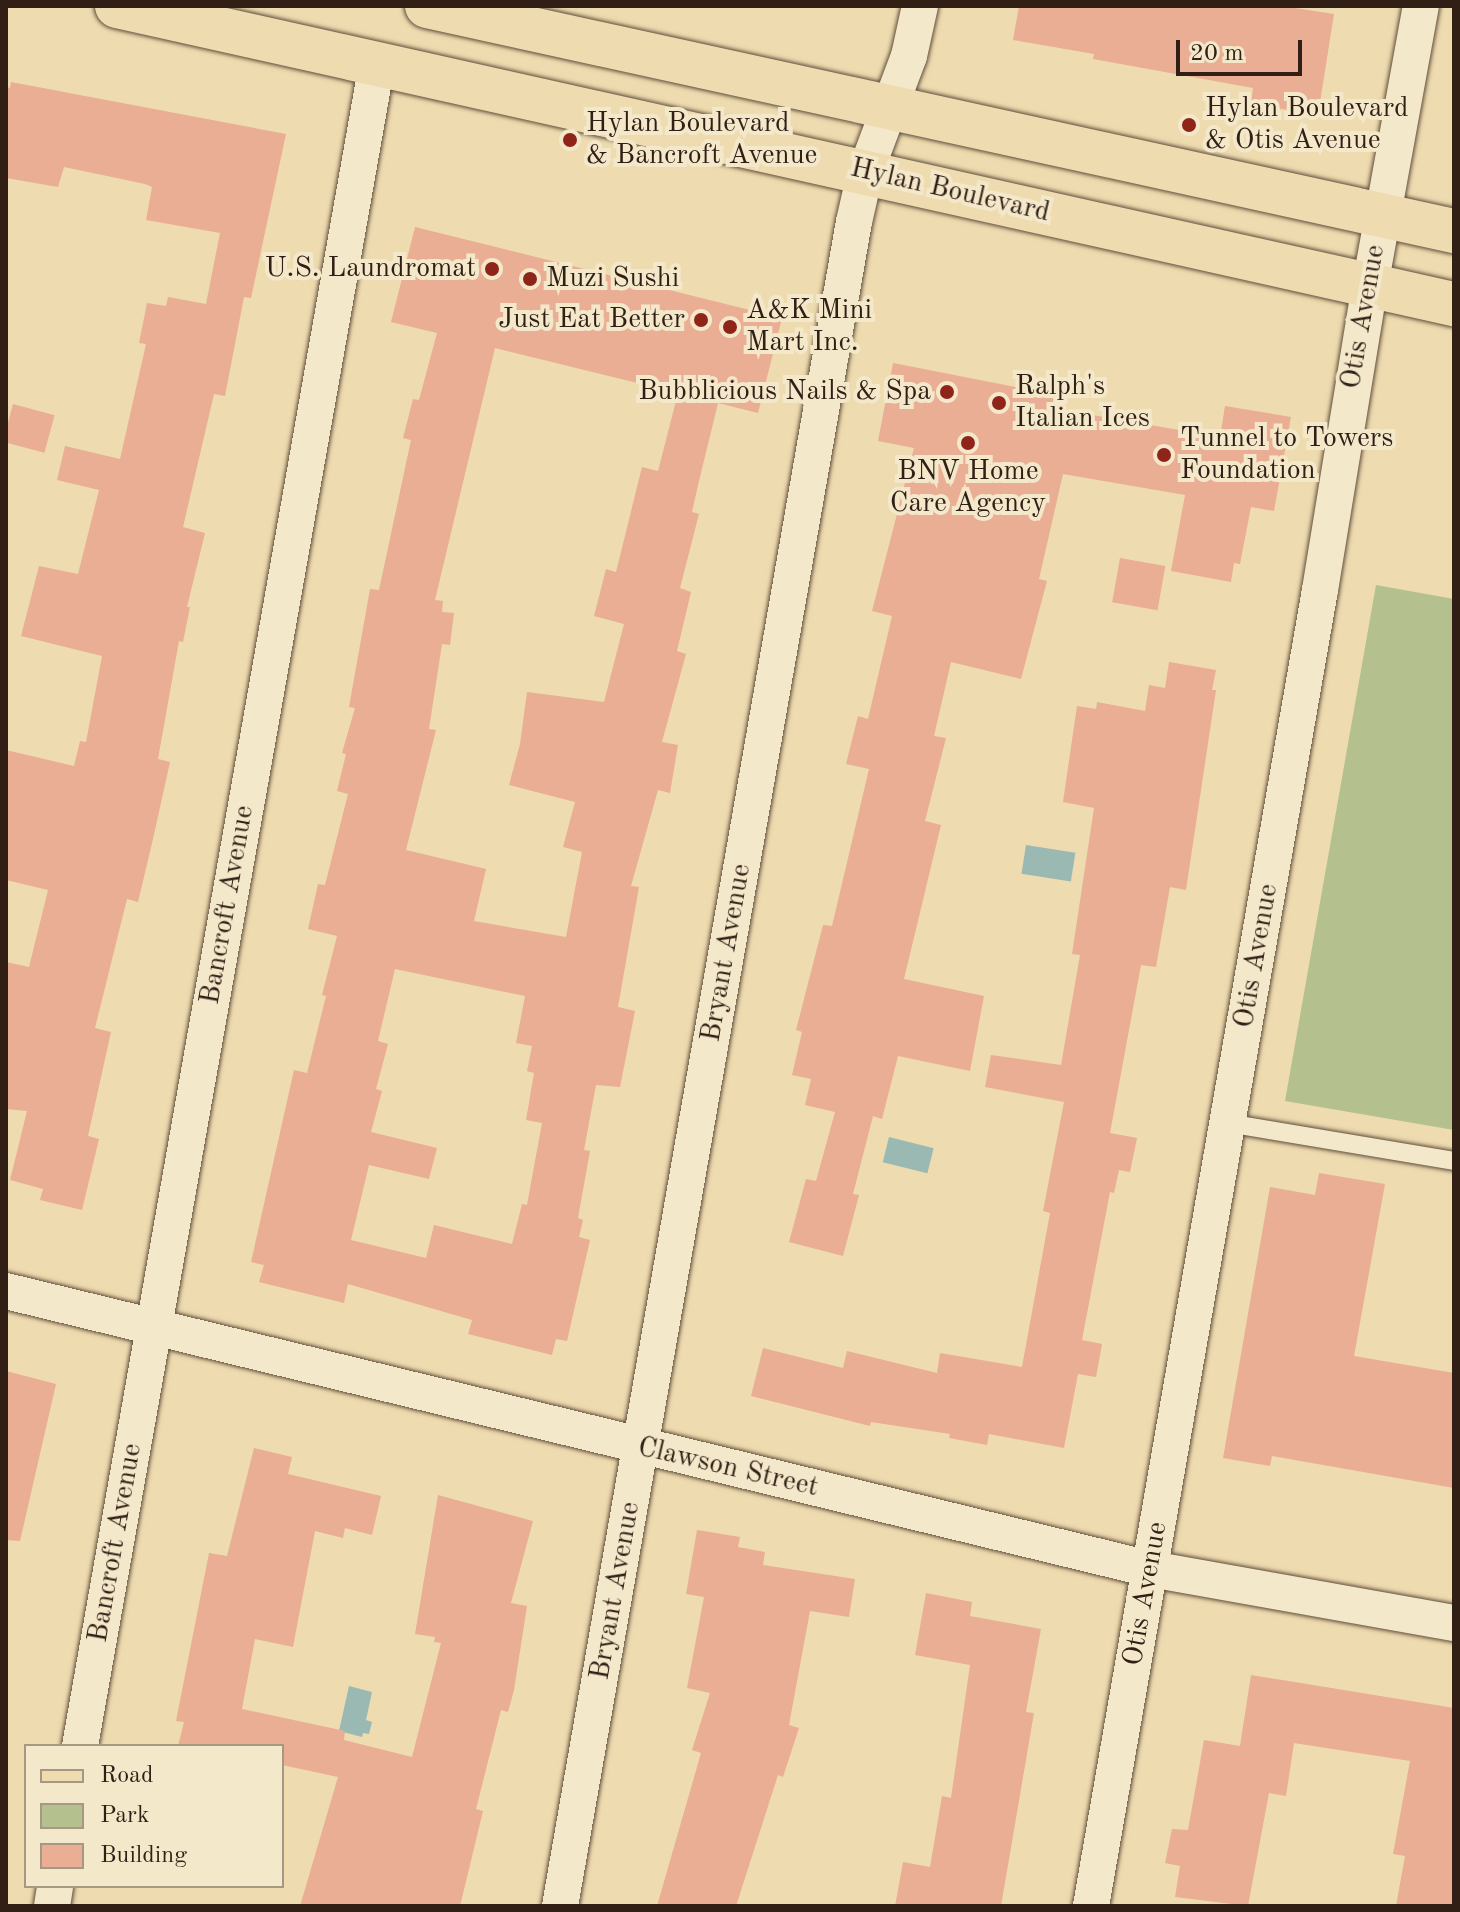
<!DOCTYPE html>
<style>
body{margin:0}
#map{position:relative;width:1460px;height:1912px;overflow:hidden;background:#eedbaf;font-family:"Old Standard TT",serif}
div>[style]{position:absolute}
.green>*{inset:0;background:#b4c18e}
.water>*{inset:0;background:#9bb9b3;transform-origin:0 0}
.building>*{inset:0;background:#e9ae94;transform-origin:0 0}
.roads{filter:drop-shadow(0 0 2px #604e3c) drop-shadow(0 0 2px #604e3c)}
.lane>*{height:18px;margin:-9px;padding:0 9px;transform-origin:9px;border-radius:9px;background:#f4e8cb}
.street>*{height:36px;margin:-18px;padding:0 18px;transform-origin:18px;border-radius:18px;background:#f4e8cb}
.primary>*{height:44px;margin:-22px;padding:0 22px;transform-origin:22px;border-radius:22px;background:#eedbaf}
.dots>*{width:22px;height:22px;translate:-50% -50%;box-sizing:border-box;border:4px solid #f4e8cb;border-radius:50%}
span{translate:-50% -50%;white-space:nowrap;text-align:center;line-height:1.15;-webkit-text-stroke:8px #f4e8cb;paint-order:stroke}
.poi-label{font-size:28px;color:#311f16}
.left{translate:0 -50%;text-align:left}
.right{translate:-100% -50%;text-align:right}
.street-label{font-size:28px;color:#311f16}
.frame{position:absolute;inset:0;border:8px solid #311f16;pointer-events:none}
.legend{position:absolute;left:24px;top:1744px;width:260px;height:144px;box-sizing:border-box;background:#f4e8cb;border:2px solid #a69883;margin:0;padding:10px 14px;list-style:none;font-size:24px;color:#311f16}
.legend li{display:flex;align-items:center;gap:16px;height:40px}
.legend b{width:40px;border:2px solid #a69883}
.scale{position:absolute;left:1176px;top:40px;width:126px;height:36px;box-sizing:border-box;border:4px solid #311f16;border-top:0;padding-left:10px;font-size:24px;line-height:28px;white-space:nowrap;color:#311f16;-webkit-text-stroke:6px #f4e8cb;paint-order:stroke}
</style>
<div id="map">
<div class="green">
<i style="clip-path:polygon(1376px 585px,1454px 599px,1454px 1130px,1285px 1101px)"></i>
</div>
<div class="water">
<i style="left:1026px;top:845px;width:50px;height:29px;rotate:9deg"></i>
<i style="left:889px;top:1137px;width:46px;height:26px;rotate:14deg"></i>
<i style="clip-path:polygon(349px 1686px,372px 1692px,366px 1720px,372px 1722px,369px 1734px,363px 1733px,362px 1737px,339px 1731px)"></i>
</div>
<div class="building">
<i style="clip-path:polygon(1019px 6px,1282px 6px,1334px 14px,1318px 115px,1251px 104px,1253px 88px,1093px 59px,1094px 54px,1013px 40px)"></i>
<i style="clip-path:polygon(11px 82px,286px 134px,251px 298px,244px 297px,225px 396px,214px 394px,183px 527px,205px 533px,187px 607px,190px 607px,183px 642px,179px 641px,158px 759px,170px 762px,153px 839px,138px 902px,127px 899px,95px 1028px,111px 1032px,88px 1136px,99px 1139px,82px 1210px,40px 1200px,43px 1189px,10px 1180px,27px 1111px,6px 1109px,6px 962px,29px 967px,48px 890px,6px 880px,6px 750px,74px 766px,80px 741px,86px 742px,102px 656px,21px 636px,39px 566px,78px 574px,99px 490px,57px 480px,65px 446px,120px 459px,146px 344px,139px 343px,147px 303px,166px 306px,168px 297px,206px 304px,220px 233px,146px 220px,152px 187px,145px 184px,64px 167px,58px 187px,6px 178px,6px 87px,10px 88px)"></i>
<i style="clip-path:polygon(evenodd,415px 227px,782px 318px,758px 413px,718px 403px,699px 481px,692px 512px,699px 514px,680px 588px,691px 592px,677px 651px,686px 654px,662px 742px,678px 745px,670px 793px,658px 790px,631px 886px,639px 887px,618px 1007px,635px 1011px,620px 1087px,596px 1085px,584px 1150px,590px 1151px,578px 1218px,583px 1220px,579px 1237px,590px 1240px,567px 1341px,556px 1339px,552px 1355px,468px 1334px,472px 1320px,348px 1284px,344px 1303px,259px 1282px,264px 1265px,251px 1262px,294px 1070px,307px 1073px,326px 996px,322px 995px,337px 936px,308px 929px,318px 884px,325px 885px,348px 794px,337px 791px,346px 754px,342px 753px,355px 708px,349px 707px,370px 589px,379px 590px,411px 440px,403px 438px,413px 399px,419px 400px,437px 333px,391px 322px,415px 227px,495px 348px,678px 393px,658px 471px,642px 467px,616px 572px,606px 569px,594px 616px,624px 624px,604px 702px,527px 692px,520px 744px,509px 785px,575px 802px,563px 847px,582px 852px,566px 937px,474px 921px,486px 869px,406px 850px,436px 730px,429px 729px,442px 644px,450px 645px,454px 613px,442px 612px,443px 601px,435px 600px,495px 348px,415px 227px,395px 969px,525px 996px,516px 1043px,532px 1046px,527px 1071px,534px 1073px,526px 1120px,542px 1123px,527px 1205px,522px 1204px,512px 1244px,434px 1225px,426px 1258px,351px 1240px,369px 1165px,429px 1179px,437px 1148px,371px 1132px,382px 1091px,376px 1089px,388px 1044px,378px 1041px,395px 969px)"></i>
<i style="clip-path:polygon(893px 363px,1066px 397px,1063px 410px,1220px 437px,1225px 406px,1291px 417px,1274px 511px,1251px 507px,1240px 564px,1234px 563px,1231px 582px,1171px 571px,1185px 495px,1063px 474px,1039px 579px,1047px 581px,1021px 679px,951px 662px,934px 736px,946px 738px,925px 821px,941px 825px,904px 979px,984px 996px,970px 1071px,898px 1056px,882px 1119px,873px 1116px,853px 1194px,859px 1195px,843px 1256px,789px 1242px,806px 1179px,816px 1181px,835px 1112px,805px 1105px,811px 1079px,792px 1075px,802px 1032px,796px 1030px,823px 925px,832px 926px,869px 769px,846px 764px,858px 716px,868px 719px,892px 616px,872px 611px,914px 448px,878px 441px)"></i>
<i style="left:13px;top:404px;width:43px;height:39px;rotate:15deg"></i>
<i style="left:1120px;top:558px;width:46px;height:45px;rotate:10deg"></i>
<i style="clip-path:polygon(1169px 662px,1216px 670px,1212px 690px,1216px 690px,1186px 890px,1170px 887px,1156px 967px,1141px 965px,1110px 1133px,1137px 1138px,1130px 1172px,1119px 1170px,1114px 1193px,1110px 1192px,1082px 1340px,1102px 1344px,1096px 1377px,1078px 1374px,1064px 1448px,989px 1434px,987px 1445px,949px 1438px,950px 1434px,871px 1422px,870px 1426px,751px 1396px,763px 1348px,843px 1368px,847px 1351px,937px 1373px,940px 1353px,1022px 1367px,1050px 1213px,1043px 1211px,1064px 1102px,985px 1087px,991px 1055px,1061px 1065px,1080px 955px,1072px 954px,1094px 808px,1063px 802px,1077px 706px,1096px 709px,1097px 702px,1145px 711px,1149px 685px,1165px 688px)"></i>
<i style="clip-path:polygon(1319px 1173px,1385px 1184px,1354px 1356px,1454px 1373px,1454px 1488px,1272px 1456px,1270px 1466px,1223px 1458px,1270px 1187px,1315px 1195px)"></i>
<i style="clip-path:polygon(6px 1371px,56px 1384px,20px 1541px,6px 1540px)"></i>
<i style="clip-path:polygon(254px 1448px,292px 1457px,288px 1474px,381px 1496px,372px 1535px,345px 1528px,343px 1538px,315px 1531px,293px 1647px,255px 1639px,242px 1709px,345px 1731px,344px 1740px,412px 1757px,441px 1643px,434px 1642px,435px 1637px,415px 1634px,438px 1495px,533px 1521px,511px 1603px,527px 1606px,514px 1690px,508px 1712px,501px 1710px,476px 1809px,483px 1811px,460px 1906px,300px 1906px,338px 1777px,282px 1765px,282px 1746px,178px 1746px,184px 1722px,176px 1721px,209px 1553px,227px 1556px)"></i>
<i style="clip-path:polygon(697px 1530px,740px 1537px,738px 1547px,765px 1552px,763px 1565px,855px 1579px,849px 1617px,810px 1611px,789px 1725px,799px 1728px,783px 1777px,778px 1775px,736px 1906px,657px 1906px,701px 1753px,692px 1750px,710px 1693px,687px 1688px,704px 1597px,686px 1594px)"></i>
<i style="clip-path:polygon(926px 1593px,972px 1602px,970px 1616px,1041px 1629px,1026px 1712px,1034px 1713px,1001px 1906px,895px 1906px,903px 1862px,930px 1867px,942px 1796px,951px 1798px,970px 1665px,915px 1655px)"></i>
<i style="clip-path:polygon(1251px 1675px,1454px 1708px,1454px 1906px,1396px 1906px,1405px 1856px,1393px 1854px,1410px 1761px,1294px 1743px,1286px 1796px,1269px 1793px,1248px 1906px,1175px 1897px,1180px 1866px,1165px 1863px,1172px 1829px,1188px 1830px,1204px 1740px,1240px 1746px)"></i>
</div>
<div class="roads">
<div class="lane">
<i style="left:1228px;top:1123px;width:229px;rotate:9.5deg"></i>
</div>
<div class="street">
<i style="left:6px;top:1291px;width:1177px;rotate:13.66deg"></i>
<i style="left:1150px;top:1569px;width:309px;rotate:10.1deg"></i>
<i style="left:80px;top:1746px;width:1709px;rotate:-79.99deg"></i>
<i style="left:52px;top:1906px;width:20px;rotate:-81deg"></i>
<i style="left:560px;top:1906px;width:1709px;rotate:-80.1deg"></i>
<i style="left:854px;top:222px;width:50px;rotate:-77.3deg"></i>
<i style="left:865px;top:173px;width:125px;rotate:-69.4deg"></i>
<i style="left:909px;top:56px;width:51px;rotate:-77.6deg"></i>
<i style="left:1091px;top:1906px;width:1336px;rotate:-80.13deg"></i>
<i style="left:1320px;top:590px;width:308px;rotate:-80.7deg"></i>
<i style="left:1370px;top:286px;width:285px;rotate:-79.7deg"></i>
</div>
<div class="primary">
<i style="left:117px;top:6px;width:1370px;rotate:12.57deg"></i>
<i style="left:427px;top:6px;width:1051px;rotate:12.36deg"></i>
</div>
</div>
<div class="dots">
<i style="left:1189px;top:125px;background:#8f2418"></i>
<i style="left:570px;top:140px;background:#8f2418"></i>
<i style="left:492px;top:269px;background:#8f2418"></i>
<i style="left:530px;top:279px;background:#8f2418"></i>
<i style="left:701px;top:320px;background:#8f2418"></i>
<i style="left:730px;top:327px;background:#8f2418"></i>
<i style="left:947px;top:392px;background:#8f2418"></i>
<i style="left:999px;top:403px;background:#8f2418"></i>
<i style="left:968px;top:443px;background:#8f2418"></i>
<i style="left:1164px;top:455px;background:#8f2418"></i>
</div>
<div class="poi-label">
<span class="left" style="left:1205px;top:125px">Hylan Boulevard<br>&amp; Otis Avenue</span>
<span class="left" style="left:586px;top:140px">Hylan Boulevard<br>&amp; Bancroft Avenue</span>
<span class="right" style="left:476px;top:269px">U.S. Laundromat</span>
<span class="left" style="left:546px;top:279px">Muzi Sushi</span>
<span class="left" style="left:746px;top:327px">A&amp;K Mini<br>Mart Inc.</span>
<span class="right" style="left:685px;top:320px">Just Eat Better</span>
<span class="left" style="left:1015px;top:403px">Ralph's<br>Italian Ices</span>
<span class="right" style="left:931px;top:392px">Bubblicious Nails &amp; Spa</span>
<span class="left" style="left:1180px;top:455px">Tunnel to Towers<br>Foundation</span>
<span style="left:968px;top:488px">BNV Home<br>Care Agency</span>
</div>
<div class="street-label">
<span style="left:950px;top:191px;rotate:13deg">Hylan Boulevard</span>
<span style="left:1364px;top:317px;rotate:-80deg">Otis Avenue</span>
<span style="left:228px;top:905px;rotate:-80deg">Bancroft Avenue</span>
<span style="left:727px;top:953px;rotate:-80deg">Bryant Avenue</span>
<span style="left:1257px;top:956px;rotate:-80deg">Otis Avenue</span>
<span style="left:728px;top:1468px;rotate:13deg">Clawson Street</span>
<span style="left:116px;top:1543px;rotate:-80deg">Bancroft Avenue</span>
<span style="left:616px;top:1591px;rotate:-80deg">Bryant Avenue</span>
<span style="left:1146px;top:1594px;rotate:-80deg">Otis Avenue</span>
</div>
<div class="frame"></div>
<ul class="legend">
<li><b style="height:10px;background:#eedbaf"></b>Road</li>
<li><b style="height:22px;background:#b4c18e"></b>Park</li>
<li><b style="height:22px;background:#e9ae94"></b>Building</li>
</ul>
<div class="scale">20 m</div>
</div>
